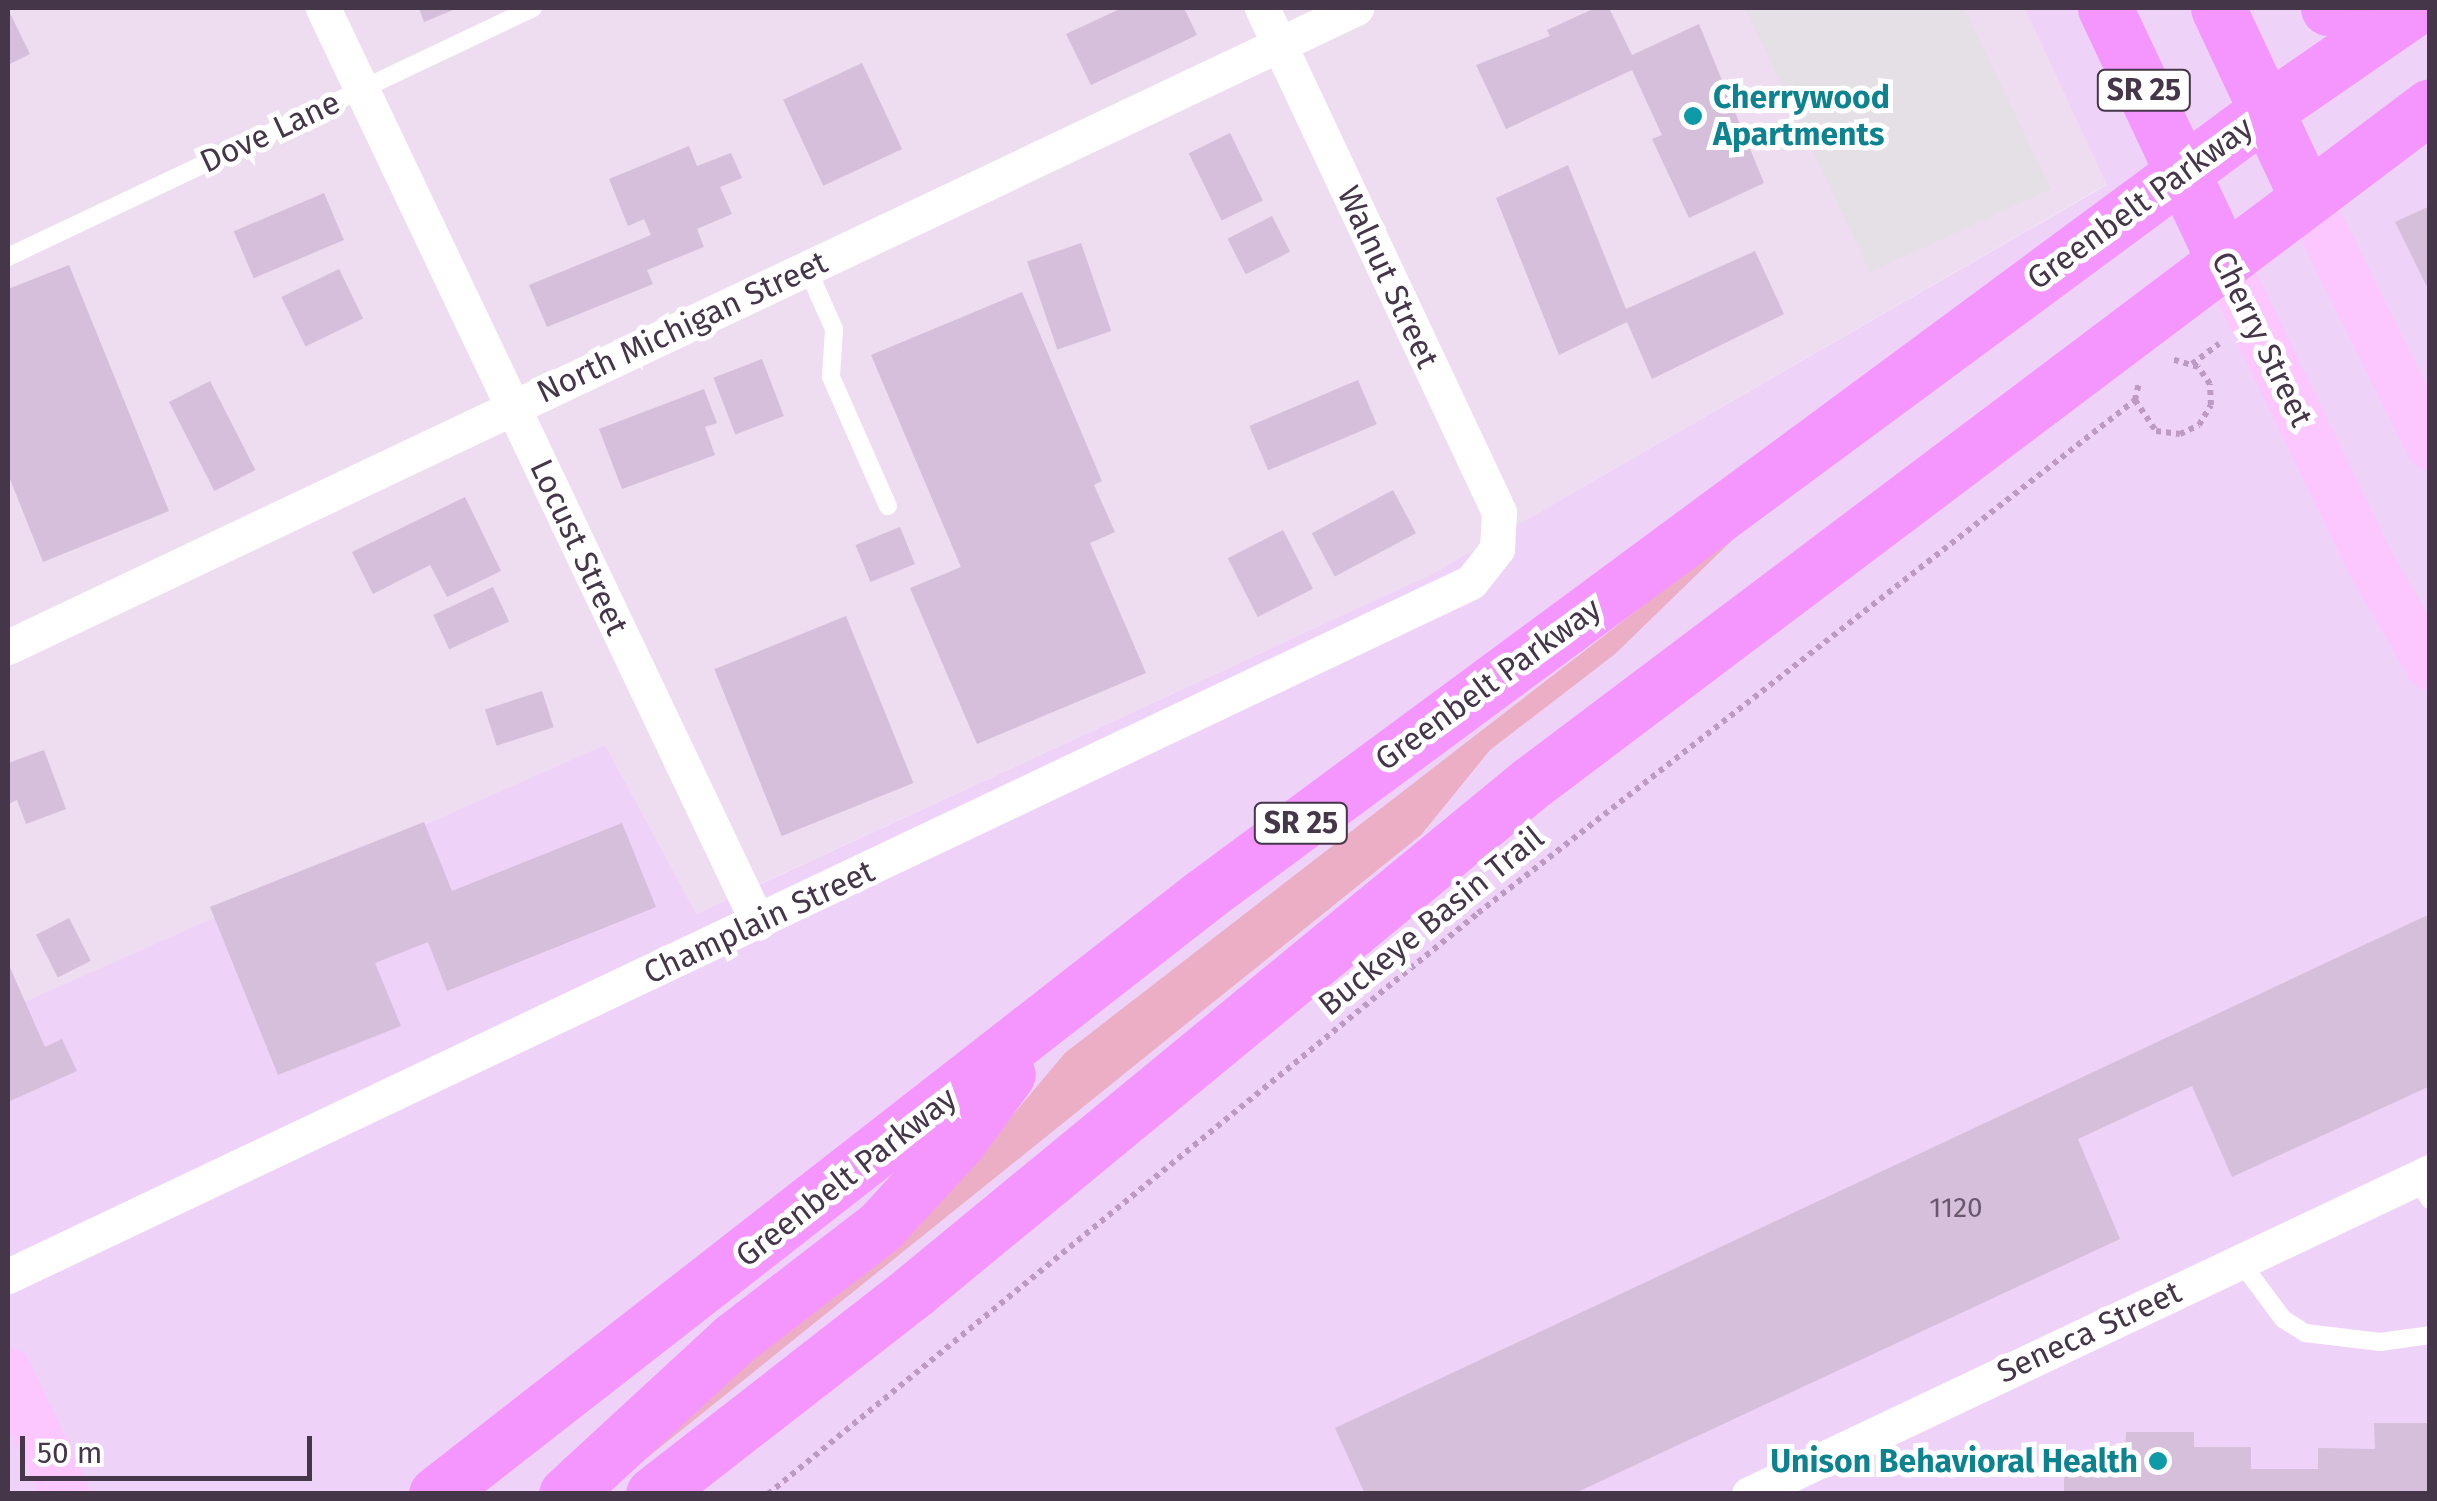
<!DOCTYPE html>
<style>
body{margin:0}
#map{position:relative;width:2437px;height:1501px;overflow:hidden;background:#f3e8f5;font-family:"Fira Sans",sans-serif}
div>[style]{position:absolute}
.residential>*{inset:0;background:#eedcf0}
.commercial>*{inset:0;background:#efd2f8}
.green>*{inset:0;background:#ebaec4}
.parking>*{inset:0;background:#e4e0e6}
.building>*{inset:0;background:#d5bfda;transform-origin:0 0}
.path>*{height:6px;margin-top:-3px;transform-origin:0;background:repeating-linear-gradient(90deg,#bd9ac4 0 5px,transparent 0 10px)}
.service>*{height:18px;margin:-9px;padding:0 9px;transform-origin:9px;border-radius:9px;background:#fff}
.minor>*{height:35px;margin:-17.5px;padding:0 17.5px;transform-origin:17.5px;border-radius:17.5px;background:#fff}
.secondary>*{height:48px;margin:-24px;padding:0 24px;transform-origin:24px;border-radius:24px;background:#fcc7ff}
.primary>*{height:55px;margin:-27.5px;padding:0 27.5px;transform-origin:27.5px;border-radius:27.5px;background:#f596ff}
.dots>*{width:28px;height:28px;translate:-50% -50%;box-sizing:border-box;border:5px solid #fff;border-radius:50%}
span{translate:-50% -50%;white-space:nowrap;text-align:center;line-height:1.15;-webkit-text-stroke:10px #fff;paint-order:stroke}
.number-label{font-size:28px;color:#69586d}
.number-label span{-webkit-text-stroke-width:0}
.shield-label span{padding:2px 8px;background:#fff;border:2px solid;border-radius:8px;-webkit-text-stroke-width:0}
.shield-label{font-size:30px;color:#453649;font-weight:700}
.culture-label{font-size:32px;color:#0d838f;font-weight:700}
.left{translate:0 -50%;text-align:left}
.right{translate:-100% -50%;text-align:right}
.street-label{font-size:32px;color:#453649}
.frame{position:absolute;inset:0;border:10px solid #453649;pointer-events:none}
.scale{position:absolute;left:20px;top:1436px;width:292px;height:45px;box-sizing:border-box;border:5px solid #453649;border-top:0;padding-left:12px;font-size:30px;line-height:35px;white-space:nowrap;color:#453649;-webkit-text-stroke:8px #fff;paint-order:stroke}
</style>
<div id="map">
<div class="residential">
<i style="clip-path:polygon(8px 8px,2027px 8px,2107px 184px,1432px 574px,695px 914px,605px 745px,8px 1009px)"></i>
</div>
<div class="commercial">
<i style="clip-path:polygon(2025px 8px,2429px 8px,2429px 1493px,8px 1493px,8px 1009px,605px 745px,696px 914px,1432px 574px,2107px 185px)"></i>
</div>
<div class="green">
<i style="clip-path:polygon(1751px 522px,1615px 654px,1490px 750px,1421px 835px,602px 1494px,1001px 1129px,1065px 1053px)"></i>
</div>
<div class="parking">
<i style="clip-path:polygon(1745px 8px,1964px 8px,2051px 189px,1870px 272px)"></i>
</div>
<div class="building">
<i style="clip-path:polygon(419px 8px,458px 8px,424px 22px)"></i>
<i style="clip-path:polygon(1122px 8px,1184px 8px,1197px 35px,1091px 85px,1066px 34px)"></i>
<i style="clip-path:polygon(1595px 8px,1609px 8px,1632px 55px,1699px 24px,1764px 183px,1689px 218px,1652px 139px,1662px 135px,1632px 70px,1506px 129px,1476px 65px,1550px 36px,1547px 30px)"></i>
<i style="clip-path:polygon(8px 9px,30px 54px,8px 65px)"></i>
<i style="left:862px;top:63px;width:95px;height:87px;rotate:65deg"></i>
<i style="left:1230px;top:133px;width:75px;height:46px;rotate:64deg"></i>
<i style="clip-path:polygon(689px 146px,697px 166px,731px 153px,742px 178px,720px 187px,732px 214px,697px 229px,704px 247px,647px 270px,653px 284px,547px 327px,529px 285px,651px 235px,644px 219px,628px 226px,609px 179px)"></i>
<i style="clip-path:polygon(1568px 165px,1626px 309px,1755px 251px,1784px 314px,1652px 379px,1627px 322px,1559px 355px,1496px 198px)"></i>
<i style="left:324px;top:193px;width:51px;height:98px;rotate:67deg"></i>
<i style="clip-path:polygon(2430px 206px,2430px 293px,2395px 222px)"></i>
<i style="left:1272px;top:216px;width:40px;height:50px;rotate:63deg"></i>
<i style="left:1081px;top:243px;width:93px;height:57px;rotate:71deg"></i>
<i style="clip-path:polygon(69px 265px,169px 511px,43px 562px,8px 474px,8px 289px)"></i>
<i style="left:339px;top:269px;width:55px;height:64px;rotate:64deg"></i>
<i style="clip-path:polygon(1022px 292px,1102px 481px,1094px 485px,1115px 532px,1090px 543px,1146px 673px,977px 744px,910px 588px,961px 567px,871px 355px)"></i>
<i style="left:762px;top:359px;width:61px;height:52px;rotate:69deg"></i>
<i style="left:1358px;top:380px;width:48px;height:118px;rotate:67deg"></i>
<i style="left:210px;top:381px;width:100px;height:46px;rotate:63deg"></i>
<i style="clip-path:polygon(704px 389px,717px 423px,705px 427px,715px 455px,622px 489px,599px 429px)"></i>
<i style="left:1393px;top:490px;width:49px;height:92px;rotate:62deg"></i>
<i style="clip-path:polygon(465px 497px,501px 571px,447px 597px,430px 565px,373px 594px,352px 552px)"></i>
<i style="left:900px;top:527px;width:40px;height:48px;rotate:68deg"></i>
<i style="left:1283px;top:530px;width:66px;height:62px;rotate:63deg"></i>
<i style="left:493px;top:587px;width:38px;height:66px;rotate:65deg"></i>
<i style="left:846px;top:616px;width:180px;height:142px;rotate:68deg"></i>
<i style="left:542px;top:691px;width:38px;height:60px;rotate:72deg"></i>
<i style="clip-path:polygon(44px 750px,66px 809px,26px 824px,17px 800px,8px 804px,8px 763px)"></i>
<i style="clip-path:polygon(424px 822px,452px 891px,622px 823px,656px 907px,447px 991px,428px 942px,375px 963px,401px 1026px,278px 1075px,210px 907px)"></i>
<i style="clip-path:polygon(2430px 914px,2430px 1086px,2232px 1177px,2192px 1086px,2078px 1139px,2120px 1239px,1573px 1494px,1365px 1494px,1335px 1428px)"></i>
<i style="left:69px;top:918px;width:48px;height:37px;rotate:63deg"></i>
<i style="clip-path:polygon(8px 963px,45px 1047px,62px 1039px,77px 1071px,8px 1102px)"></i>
<i style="clip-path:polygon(2374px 1423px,2430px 1423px,2430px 1494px,2064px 1494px,2064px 1454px,2125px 1454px,2126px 1432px,2194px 1432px,2194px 1447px,2251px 1447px,2251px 1469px,2318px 1469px,2318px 1448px,2375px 1449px)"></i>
</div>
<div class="path">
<i style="left:2192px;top:364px;width:34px;rotate:-37deg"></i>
<i style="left:2135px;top:400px;width:37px;rotate:56deg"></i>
<i style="left:2156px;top:431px;width:24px;rotate:7deg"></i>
<i style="left:2180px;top:434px;width:21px;rotate:-25deg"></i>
<i style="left:2199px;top:425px;width:23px;rotate:-59deg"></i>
<i style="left:2211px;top:405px;width:21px;rotate:-93deg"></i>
<i style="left:2210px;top:384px;width:21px;rotate:-125deg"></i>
<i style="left:2198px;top:367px;width:28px;rotate:-163deg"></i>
<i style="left:768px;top:1494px;width:917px;rotate:-39.29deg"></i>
<i style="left:1478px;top:913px;width:834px;rotate:-37.98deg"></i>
<i style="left:2135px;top:400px;width:17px;rotate:-77deg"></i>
</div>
<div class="service">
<i style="left:8px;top:257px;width:581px;rotate:-25.37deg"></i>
<i style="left:807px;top:268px;width:67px;rotate:66.1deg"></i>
<i style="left:834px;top:329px;width:48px;rotate:93.6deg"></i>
<i style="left:831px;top:377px;width:141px;rotate:66.2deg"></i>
<i style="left:2416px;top:1178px;width:26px;rotate:58deg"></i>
<i style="left:2240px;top:1261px;width:72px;rotate:53.4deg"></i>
<i style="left:2283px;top:1319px;width:26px;rotate:32deg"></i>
<i style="left:2305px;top:1333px;width:76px;rotate:6.8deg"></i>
<i style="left:2380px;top:1342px;width:50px;rotate:-8deg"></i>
</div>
<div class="minor">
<i style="left:323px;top:8px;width:1013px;rotate:64.57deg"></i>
<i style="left:8px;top:647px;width:1492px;rotate:-25.36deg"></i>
<i style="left:8px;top:1276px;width:1619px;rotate:-25.38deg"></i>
<i style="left:1471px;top:582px;width:42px;rotate:-51.8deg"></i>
<i style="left:1497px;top:549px;width:37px;rotate:-87deg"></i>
<i style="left:1499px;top:512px;width:557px;rotate:-115.18deg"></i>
<i style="left:1749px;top:1494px;width:753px;rotate:-25.31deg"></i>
</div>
<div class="secondary">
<i style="left:2307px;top:198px;width:277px;rotate:63.6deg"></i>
<i style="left:2224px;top:261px;width:337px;rotate:64.1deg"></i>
<i style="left:2371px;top:564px;width:118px;rotate:60deg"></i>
<i style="left:8px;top:1372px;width:135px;rotate:64.6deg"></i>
</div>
<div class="primary">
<i style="left:2105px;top:8px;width:280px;rotate:64.8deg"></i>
<i style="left:2218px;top:8px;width:210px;rotate:64.9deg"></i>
<i style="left:2328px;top:8px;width:86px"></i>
<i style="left:436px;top:1494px;width:974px;rotate:-37.95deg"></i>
<i style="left:1204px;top:895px;width:1321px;rotate:-36.44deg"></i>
<i style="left:2267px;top:110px;width:180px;rotate:-34.6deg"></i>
<i style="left:566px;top:1494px;width:229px;rotate:-42.7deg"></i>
<i style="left:734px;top:1339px;width:185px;rotate:-37.5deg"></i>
<i style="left:881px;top:1226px;width:114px;rotate:-47.5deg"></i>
<i style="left:958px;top:1142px;width:84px;rotate:-53.7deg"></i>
<i style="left:653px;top:1494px;width:333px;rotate:-37.9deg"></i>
<i style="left:916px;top:1289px;width:796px;rotate:-39.45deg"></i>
<i style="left:1531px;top:783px;width:1125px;rotate:-36.98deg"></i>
</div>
<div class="dots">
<i style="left:1693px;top:116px;background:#0f9aa8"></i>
<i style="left:2158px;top:1461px;background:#0f9aa8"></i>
</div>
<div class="number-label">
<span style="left:1956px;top:1208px">1120</span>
</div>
<div class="shield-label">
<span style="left:2144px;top:90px">SR 25</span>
<span style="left:1301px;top:823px">SR 25</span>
</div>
<div class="culture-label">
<span class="left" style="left:1713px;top:116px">Cherrywood<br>Apartments</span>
<span class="right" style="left:2138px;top:1461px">Unison Behavioral Health</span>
</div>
<div class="street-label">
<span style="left:270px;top:132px;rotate:-25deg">Dove Lane</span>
<span style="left:2140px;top:203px;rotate:-36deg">Greenbelt Parkway</span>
<span style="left:1388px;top:277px;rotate:65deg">Walnut Street</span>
<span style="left:682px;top:327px;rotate:-25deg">North Michigan Street</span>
<span style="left:2262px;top:339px;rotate:64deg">Cherry Street</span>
<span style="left:579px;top:547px;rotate:65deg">Locust Street</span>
<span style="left:1488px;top:684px;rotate:-36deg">Greenbelt Parkway</span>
<span style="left:1431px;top:921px;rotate:-39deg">Buckeye Basin Trail</span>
<span style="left:759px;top:922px;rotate:-25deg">Champlain Street</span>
<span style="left:846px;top:1177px;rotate:-38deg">Greenbelt Parkway</span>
<span style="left:2089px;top:1332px;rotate:-25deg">Seneca Street</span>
</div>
<div class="frame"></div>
<div class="scale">50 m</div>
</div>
